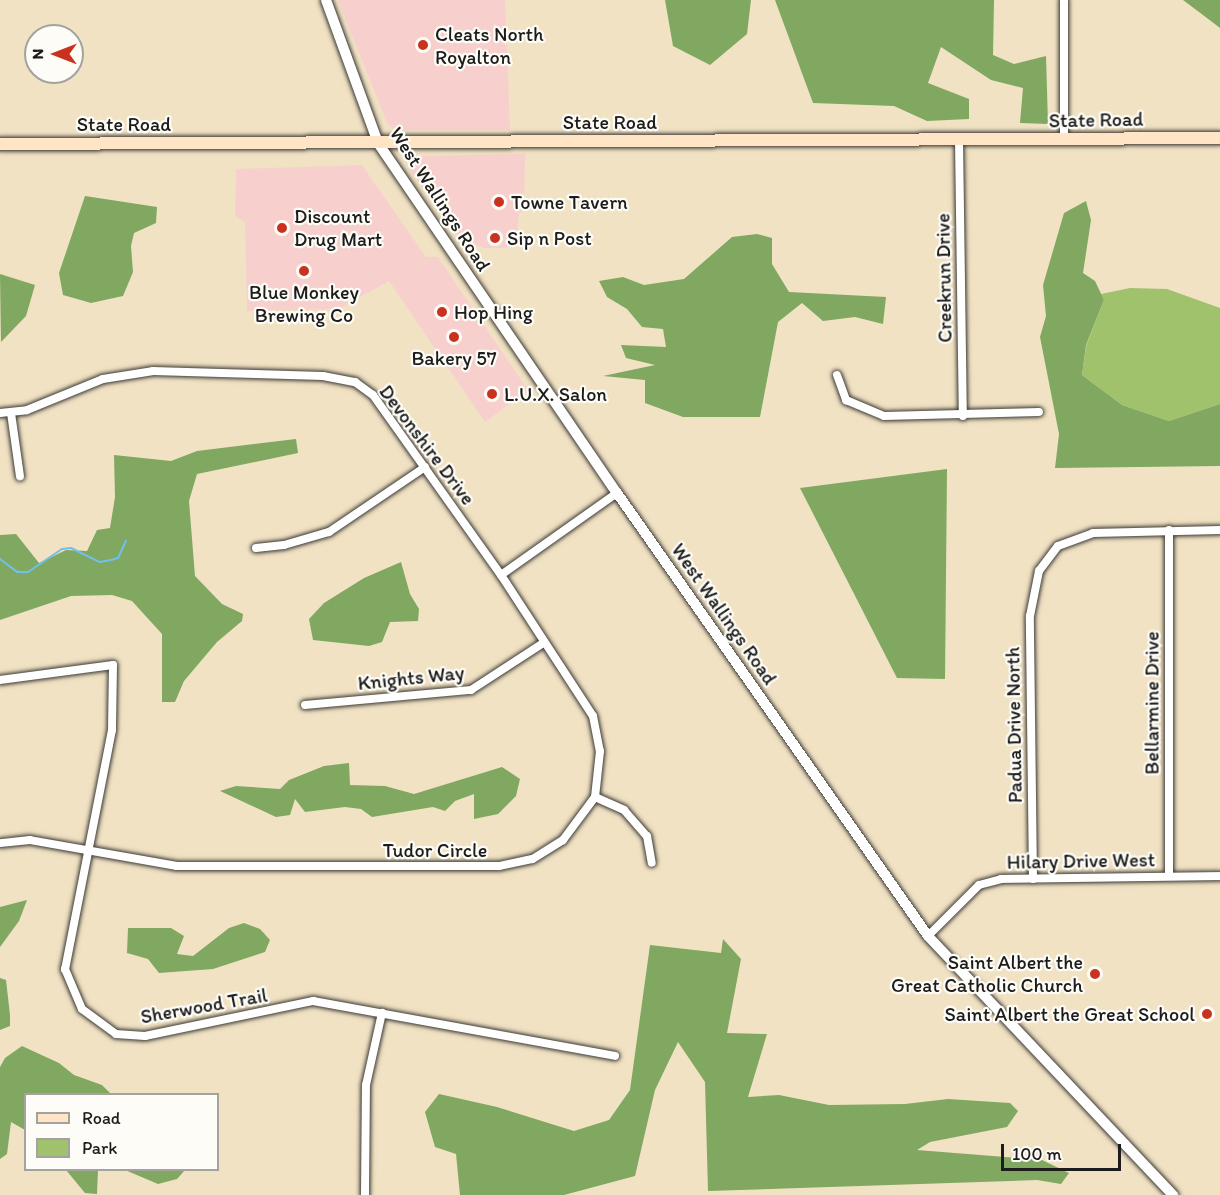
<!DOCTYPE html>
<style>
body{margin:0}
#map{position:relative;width:1220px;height:1195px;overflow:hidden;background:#f1e2c4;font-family:Itim,sans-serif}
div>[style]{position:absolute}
.built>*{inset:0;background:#f7d0ce}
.green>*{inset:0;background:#a0c26c}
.forest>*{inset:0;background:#80a860}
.stream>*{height:2px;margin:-1px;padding:0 1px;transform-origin:1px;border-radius:1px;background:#70c0eb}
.roads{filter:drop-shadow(0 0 2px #3c3a35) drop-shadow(0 0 2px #3c3a35)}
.minor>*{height:8px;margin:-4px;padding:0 4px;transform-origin:4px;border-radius:4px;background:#fff}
.tertiary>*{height:10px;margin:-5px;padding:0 5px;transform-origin:5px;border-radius:5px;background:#fff}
.secondary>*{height:12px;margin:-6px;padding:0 6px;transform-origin:6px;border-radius:6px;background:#ffe4c6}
.dots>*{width:16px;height:16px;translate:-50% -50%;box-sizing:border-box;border:3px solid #fdfcf7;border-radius:50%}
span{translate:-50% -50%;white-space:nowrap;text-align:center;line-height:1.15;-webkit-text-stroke:4.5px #fdfcf7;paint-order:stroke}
.poi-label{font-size:20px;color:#1c1c1c}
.left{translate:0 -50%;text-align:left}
.right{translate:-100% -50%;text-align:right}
.street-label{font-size:20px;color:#1c1c1c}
.legend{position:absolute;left:24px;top:1093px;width:195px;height:78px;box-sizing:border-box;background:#fdfcf7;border:2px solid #a3a29f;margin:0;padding:8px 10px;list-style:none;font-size:18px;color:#1c1c1c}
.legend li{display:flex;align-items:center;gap:12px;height:30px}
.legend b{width:30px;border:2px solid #a3a29f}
.north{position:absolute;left:24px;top:24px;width:60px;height:60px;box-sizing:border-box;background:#fdfcf7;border:2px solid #a3a29f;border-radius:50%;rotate:270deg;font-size:16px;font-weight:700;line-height:24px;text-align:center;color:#1c1c1c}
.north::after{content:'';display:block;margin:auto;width:21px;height:27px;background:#c8321e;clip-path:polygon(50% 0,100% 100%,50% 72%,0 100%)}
.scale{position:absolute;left:1001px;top:1144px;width:120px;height:27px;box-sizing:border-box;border:3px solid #1c1c1c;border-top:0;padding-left:8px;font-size:18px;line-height:21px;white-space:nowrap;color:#1c1c1c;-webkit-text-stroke:4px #fdfcf7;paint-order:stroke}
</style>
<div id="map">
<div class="built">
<i style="clip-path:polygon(338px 0,505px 0,510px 130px,395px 130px,387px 123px)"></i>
<i style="clip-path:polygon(525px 154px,524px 211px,519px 213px,516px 243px,506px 248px,484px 248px,461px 241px,409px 169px,415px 158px,423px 156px)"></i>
<i style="clip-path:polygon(362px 165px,426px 257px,438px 257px,528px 390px,485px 422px,389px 281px,339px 309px,247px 311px,245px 222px,235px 216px,236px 169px)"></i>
</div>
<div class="green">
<i style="clip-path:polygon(1130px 288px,1167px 289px,1220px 308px,1220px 404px,1169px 421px,1122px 405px,1082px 375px,1086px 346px,1104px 300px,1101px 294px)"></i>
</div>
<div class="forest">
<i style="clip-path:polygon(665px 0,751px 0,747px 34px,710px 65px,673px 46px)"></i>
<i style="clip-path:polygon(775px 0,994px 0,993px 55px,1014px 64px,1046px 56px,1048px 124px,1020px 123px,1023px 88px,991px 80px,941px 47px,928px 83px,969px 99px,969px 119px,927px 121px,894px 106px,813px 103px)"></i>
<i style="clip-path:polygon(1183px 0,1220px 0,1220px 28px,1203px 15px)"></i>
<i style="clip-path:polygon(85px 196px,157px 207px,156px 223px,134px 233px,131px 246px,133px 272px,123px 296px,91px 303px,63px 295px,59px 273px)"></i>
<i style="clip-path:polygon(1086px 201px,1091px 220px,1083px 273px,1095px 281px,1104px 300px,1086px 345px,1082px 375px,1122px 405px,1169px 421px,1220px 404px,1220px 466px,1055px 468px,1059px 434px,1040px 337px,1046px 316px,1043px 285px,1064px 213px)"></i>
<i style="clip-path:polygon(757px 234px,772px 238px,772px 264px,789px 292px,886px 297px,883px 324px,855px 317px,823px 321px,802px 303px,778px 322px,760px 417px,683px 417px,645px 403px,645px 380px,603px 376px,655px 365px,626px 358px,621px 345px,666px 347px,663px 329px,642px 327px,627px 309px,607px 297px,599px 281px,623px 277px,644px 285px,684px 279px,732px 237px)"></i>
<i style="clip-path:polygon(0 274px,35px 285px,26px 316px,1px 342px)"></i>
<i style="clip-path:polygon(296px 439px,298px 453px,197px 474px,189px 501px,195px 576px,222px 604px,243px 614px,242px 621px,217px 642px,184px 681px,175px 702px,162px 702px,162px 634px,132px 601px,112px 595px,71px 596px,0 620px,0 535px,16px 534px,39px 563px,66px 550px,87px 551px,97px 530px,110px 528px,115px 497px,114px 455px,171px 461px,197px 451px)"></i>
<i style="clip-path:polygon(947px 469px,945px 679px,897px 678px,800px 488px)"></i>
<i style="clip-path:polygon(401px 562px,410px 594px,419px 609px,418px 621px,390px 622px,382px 642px,369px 646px,313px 640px,309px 619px,324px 603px,364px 578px)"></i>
<i style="clip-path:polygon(349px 763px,350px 785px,385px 786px,414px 794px,502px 767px,520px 779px,516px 796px,498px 814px,474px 819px,474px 794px,455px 801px,445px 811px,433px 807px,372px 817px,361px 809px,345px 807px,305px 812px,295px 799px,290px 815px,276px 817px,220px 791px,236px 786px,280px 789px,289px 780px,324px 766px)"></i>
<i style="clip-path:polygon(27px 900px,19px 921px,0 947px,0 907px)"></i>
<i style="clip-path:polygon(244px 923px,260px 929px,270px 940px,265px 952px,213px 969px,159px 973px,148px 959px,127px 953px,128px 928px,171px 928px,184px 936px,177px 954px,193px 956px,229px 928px)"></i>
<i style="clip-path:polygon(723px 939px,741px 959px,727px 1033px,767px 1034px,748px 1097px,779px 1095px,829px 1105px,905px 1104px,948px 1099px,1010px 1103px,1018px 1111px,1007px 1127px,930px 1142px,917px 1150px,1042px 1160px,1069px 1173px,1061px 1184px,1037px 1180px,708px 1191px,705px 1082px,678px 1042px,655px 1090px,635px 1176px,564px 1195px,460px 1195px,456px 1154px,435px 1147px,425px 1112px,439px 1094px,497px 1107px,574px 1131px,609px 1120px,630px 1090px,650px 945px,721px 953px)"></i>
<i style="clip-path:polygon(0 978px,6px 980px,10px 1015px,10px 1026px,0 1030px)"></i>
<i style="clip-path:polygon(22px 1046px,59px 1063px,74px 1075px,102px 1085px,111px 1094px,26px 1094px,25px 1130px,11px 1122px,7px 1154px,0 1159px,0 1067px,5px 1058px)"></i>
<i style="clip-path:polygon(66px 1170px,98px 1170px,97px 1194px,85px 1193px)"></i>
<i style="clip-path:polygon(125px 1170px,185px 1170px,177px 1179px,158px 1184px)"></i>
</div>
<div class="stream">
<i style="left:0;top:559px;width:21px;rotate:37deg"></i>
<i style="left:17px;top:572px;width:11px"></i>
<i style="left:28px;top:572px;width:41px;rotate:-34.1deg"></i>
<i style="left:62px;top:549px;width:9px;rotate:-6deg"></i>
<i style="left:71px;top:548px;width:32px;rotate:26deg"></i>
<i style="left:100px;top:562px;width:11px;rotate:-10deg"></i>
<i style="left:111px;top:560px;width:7px;rotate:-16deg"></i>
<i style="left:118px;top:558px;width:19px;rotate:-65deg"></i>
</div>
<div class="roads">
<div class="minor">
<i style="left:1064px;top:0;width:140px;rotate:90deg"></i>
<i style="left:959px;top:140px;width:276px;rotate:89.2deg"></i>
<i style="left:837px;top:375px;width:27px;rotate:70deg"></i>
<i style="left:846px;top:400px;width:41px;rotate:22.8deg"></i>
<i style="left:884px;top:416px;width:155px;rotate:-1.5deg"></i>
<i style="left:0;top:413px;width:27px;rotate:-6deg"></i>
<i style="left:27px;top:410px;width:82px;rotate:-22.2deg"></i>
<i style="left:103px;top:379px;width:51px;rotate:-9.1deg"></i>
<i style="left:153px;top:371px;width:170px;rotate:1.7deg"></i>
<i style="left:323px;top:376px;width:33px;rotate:11deg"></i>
<i style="left:355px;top:382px;width:22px;rotate:36deg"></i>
<i style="left:373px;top:395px;width:221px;rotate:54.6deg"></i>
<i style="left:501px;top:575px;width:168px;rotate:56.9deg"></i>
<i style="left:593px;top:716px;width:36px;rotate:79deg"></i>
<i style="left:600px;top:751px;width:46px;rotate:96.2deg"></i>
<i style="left:595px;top:797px;width:54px;rotate:126.7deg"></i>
<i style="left:563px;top:840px;width:36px;rotate:148deg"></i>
<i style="left:532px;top:859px;width:34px;rotate:168deg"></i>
<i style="left:499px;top:866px;width:322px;rotate:180deg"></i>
<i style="left:177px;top:866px;width:149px;rotate:-170deg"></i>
<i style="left:30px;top:840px;width:30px;rotate:174deg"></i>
<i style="left:11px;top:413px;width:64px;rotate:81.9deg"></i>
<i style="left:1169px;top:530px;width:346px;rotate:90deg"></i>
<i style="left:256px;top:548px;width:28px;rotate:-6deg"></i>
<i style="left:284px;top:545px;width:47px;rotate:-16.1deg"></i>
<i style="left:329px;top:532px;width:116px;rotate:-34.1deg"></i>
<i style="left:501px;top:575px;width:142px;rotate:-35.3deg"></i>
<i style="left:0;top:680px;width:114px;rotate:-7.6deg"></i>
<i style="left:113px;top:665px;width:65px;rotate:90.9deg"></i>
<i style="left:112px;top:730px;width:244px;rotate:101.1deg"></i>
<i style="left:65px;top:969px;width:43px;rotate:67deg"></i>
<i style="left:82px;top:1009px;width:42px;rotate:36.3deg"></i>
<i style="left:116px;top:1034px;width:29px;rotate:4deg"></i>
<i style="left:145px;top:1036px;width:172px;rotate:-11.8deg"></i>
<i style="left:313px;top:1001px;width:307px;rotate:10.3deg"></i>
<i style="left:305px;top:705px;width:167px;rotate:-5.2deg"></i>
<i style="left:471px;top:690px;width:86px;rotate:-33.1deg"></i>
<i style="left:595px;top:797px;width:32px;rotate:24deg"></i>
<i style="left:624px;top:810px;width:35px;rotate:49deg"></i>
<i style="left:647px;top:836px;width:27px;rotate:80deg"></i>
<i style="left:1033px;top:879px;width:263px;rotate:-90.7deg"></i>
<i style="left:1030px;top:616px;width:46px;rotate:-78.7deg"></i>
<i style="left:1039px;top:571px;width:31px;rotate:-53deg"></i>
<i style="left:1058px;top:546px;width:37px;rotate:-20deg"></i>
<i style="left:1093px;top:533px;width:127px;rotate:-1.4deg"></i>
<i style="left:928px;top:936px;width:72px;rotate:-45deg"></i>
<i style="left:979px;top:885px;width:23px;rotate:-15deg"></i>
<i style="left:1001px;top:879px;width:219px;rotate:-0.8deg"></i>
<i style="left:365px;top:1195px;width:110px;rotate:-89.5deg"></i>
<i style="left:366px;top:1085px;width:74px;rotate:-77.5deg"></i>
</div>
<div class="tertiary">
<i style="left:326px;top:0;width:152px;rotate:70deg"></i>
<i style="left:378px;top:143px;width:424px;rotate:55.7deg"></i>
<i style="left:617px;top:493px;width:541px;rotate:54.93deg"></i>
<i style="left:928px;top:936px;width:357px;rotate:46.6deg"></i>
</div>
<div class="secondary">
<i style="left:0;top:144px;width:1220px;rotate:-0.28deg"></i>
</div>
</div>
<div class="dots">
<i style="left:423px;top:45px;background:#c8321e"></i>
<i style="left:499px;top:202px;background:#c8321e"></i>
<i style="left:282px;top:228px;background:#c8321e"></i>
<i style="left:495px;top:238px;background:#c8321e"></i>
<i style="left:304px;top:271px;background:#c8321e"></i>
<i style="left:442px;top:312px;background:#c8321e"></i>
<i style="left:454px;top:337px;background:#c8321e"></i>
<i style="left:492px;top:394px;background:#c8321e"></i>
<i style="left:1095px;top:974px;background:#c8321e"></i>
<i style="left:1207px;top:1014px;background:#c8321e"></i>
</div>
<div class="poi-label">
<span class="left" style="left:435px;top:46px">Cleats North<br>Royalton</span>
<span class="left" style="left:511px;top:202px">Towne Tavern</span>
<span class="left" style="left:294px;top:228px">Discount<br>Drug Mart</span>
<span class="left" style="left:507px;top:238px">Sip n Post</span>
<span style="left:304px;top:304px">Blue Monkey<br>Brewing Co</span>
<span class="left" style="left:454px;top:312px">Hop Hing</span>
<span style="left:454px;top:358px">Bakery 57</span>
<span class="left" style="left:504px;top:394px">L.U.X. Salon</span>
<span class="right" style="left:1083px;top:974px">Saint Albert the<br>Great Catholic Church</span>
<span class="right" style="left:1195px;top:1014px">Saint Albert the Great School</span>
</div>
<div class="street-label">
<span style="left:1096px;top:120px;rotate:-1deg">State Road</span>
<span style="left:610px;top:122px">State Road</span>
<span style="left:124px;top:124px">State Road</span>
<span style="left:440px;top:199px;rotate:57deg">West Wallings Road</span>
<span style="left:944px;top:278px;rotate:-91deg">Creekrun Drive</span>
<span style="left:427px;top:445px;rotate:53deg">Devonshire Drive</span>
<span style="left:724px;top:614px;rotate:55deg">West Wallings Road</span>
<span style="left:411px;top:678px;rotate:-6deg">Knights Way</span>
<span style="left:1152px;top:703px;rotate:-90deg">Bellarmine Drive</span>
<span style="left:1014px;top:725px;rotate:-91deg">Padua Drive North</span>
<span style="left:435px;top:850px">Tudor Circle</span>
<span style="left:1081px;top:861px;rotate:-1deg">Hilary Drive West</span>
<span style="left:204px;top:1006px;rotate:-10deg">Sherwood Trail</span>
</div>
<ul class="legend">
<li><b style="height:8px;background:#ffe4c6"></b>Road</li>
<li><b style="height:16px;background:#a0c26c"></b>Park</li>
</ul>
<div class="north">N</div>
<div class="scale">100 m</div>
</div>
